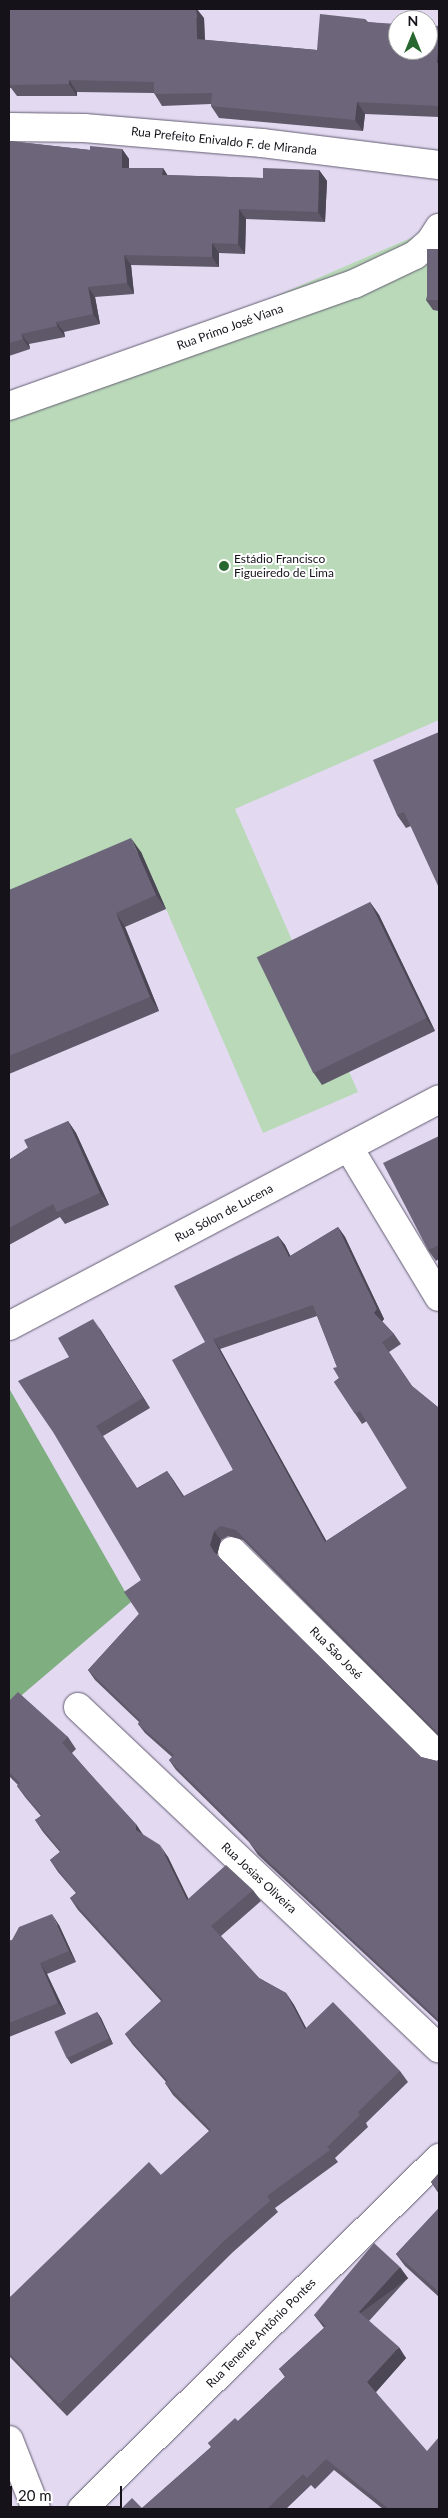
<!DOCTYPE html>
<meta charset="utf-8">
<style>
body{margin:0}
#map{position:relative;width:448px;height:2518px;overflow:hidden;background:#e3daf2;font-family:Lato,sans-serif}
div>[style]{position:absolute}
.green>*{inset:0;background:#b9d9b9}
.forest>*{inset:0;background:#7fae81}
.roads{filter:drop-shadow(0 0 1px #635c70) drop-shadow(0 0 1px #635c70)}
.minor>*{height:28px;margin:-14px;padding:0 14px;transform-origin:14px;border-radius:14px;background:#fff}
.wall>*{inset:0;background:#5e5869}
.shaded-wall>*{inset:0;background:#4c4755;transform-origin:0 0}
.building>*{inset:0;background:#6d667a;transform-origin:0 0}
.dots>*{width:14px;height:14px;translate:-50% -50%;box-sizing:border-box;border:2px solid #fff;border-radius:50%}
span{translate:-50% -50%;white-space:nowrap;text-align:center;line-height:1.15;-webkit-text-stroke:4px #fff;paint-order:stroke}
.street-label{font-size:12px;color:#15121a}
.poi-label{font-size:12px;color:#15121a}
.left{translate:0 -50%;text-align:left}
.frame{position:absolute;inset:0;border:10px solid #15121a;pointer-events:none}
.north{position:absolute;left:388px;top:10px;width:50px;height:50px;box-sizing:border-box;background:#fff;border:1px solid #a1a0a3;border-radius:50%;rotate:0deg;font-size:14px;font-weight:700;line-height:20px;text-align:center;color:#15121a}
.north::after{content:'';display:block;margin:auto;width:18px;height:22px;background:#28672f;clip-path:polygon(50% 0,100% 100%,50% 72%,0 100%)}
.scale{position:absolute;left:10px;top:2486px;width:112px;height:22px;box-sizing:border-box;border:2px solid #15121a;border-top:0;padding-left:6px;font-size:15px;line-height:18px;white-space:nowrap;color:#15121a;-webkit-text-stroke:4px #fff;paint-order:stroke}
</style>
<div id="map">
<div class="green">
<i style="clip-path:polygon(420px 234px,439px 279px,439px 720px,235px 809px,358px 1092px,263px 1133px,166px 909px,9px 977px,9px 411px)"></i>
</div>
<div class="forest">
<i style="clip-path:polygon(10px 1390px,131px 1602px,9px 1706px,9px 1391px)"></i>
</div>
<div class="roads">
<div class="minor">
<i style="left:9px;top:127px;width:75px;rotate:0.8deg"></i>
<i style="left:84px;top:128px;width:179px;rotate:4.8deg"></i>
<i style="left:262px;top:143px;width:178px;rotate:7.1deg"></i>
<i style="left:9px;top:406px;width:366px;rotate:-19.5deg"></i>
<i style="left:354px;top:284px;width:68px;rotate:-25.4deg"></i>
<i style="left:415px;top:255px;width:20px;rotate:-41deg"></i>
<i style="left:430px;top:242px;width:17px;rotate:-57deg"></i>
<i style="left:349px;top:1148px;width:174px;rotate:58.9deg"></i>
<i style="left:9px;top:1326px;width:486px;rotate:-27.8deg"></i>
<i style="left:232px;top:1551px;width:291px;rotate:44.7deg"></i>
<i style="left:78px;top:1707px;width:497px;rotate:43.4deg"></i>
<i style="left:9px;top:2440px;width:74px;rotate:68.6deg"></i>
<i style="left:82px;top:2509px;width:501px;rotate:-44.51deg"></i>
</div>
</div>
<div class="wall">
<i style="clip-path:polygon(9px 9px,204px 18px,205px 40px,317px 50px,365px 19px,368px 22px,439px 30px,439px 117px,365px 114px,363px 131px,219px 118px,211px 106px,211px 104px,162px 106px,154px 93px,77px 92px,77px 96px,17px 96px,11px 88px,9px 88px)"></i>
<i style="clip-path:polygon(9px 141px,90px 150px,122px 149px,129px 159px,129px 168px,163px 168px,167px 175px,263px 178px,319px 170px,327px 181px,325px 222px,246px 219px,245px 254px,219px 253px,219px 267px,131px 265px,134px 294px,95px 297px,100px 324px,64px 332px,65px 337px,29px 344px,30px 349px,9px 356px)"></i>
<i style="clip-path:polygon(439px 249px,439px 311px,433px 310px,426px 300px)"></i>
<i style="clip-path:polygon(439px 732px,411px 826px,406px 828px,397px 815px)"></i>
<i style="clip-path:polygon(141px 852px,166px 909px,125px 927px,159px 1011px,9px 1074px,9px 890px)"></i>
<i style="clip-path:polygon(370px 902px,379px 915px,435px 1031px,322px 1085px,313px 1072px)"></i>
<i style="clip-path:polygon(68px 1121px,76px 1133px,109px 1205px,65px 1224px,60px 1217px,9px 1245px,9px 1160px)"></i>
<i style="clip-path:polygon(439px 1136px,439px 1259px,436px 1261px,428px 1250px)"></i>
<i style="clip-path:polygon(evenodd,338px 1227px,345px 1237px,384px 1319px,382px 1321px,394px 1334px,401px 1344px,389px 1352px,412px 1386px,439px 1408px,439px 1737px,243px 1540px,228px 1536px,221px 1540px,217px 1555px,421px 1757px,437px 1761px,439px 1759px,439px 2023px,258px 1855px,249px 1842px,176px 1770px,169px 1760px,172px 1757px,145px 1733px,138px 1724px,139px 1722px,95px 1680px,88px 1670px,139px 1614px,141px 1580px,69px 1357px,100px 1329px,150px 1408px,103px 1436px,137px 1488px,167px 1471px,184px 1496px,233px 1470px,205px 1342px,278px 1236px,285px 1245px,290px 1256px,338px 1227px,317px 1316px,337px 1367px,339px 1378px,334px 1382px,362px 1424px,367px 1421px,407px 1488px,326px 1541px,220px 1349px,317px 1316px)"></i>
<i style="clip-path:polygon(9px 1701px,68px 1737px,76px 1749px,72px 1753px,143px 1835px,168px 1857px,188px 1899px,253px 1890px,261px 1901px,221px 1936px,259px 1978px,286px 1993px,294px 2005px,306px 2028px,400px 2071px,408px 2082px,366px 2123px,368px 2127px,335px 2158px,338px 2162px,275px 2208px,278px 2212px,233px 2252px,67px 2416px,9px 2356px,9px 2298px,161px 2175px,209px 2131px,173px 2095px,165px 2083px,166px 2082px,133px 2045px,125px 2034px,161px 2001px,78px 1910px,70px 1898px,76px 1893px,58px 1872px,50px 1860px,60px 1852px,43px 1832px,35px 1820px,41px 1816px,25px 1797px,17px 1786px,18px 1785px,9px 1776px)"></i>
<i style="clip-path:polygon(59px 1925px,76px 1962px,47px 1974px,66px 2014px,9px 2037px,9px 1941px)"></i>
<i style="clip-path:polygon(97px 2012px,101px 2018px,113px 2044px,71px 2064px,67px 2058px)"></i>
<i style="clip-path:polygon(439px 2173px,439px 2194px,431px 2182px)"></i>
<i style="clip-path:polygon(439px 2208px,439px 2297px,405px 2266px,396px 2254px)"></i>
<i style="clip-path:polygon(408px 2278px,369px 2321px,406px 2358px,376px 2392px,439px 2509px,383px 2509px,334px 2470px,315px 2489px,311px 2485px,286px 2509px,121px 2509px,142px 2508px,211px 2447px,208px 2443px,238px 2421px,285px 2377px,279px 2369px,324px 2328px,314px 2315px)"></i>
</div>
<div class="shaded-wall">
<i style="clip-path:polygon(196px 9px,197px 9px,204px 18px,205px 50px,197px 39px)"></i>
<i style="clip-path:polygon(439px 30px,439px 66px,437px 63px)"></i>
<i style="clip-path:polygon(69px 80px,77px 92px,77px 96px,69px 84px)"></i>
<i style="clip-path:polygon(357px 102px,365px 114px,363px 131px,355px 120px)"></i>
<i style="clip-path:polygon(122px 149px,129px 159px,129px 178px,122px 168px)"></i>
<i style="clip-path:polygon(163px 168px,170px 179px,162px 175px)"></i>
<i style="clip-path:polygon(319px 170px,327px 181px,325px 222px,318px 212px)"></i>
<i style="clip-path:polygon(239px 209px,246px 219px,245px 254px,238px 244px)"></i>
<i style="clip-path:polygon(212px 243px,219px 253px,219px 267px,212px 257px)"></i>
<i style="clip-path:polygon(124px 255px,131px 265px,134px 294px,127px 283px)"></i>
<i style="clip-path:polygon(88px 287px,95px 297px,100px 324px,93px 314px)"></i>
<i style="clip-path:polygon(56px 322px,64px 332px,65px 337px,57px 326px)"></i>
<i style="clip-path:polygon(21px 334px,29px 344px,30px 349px,23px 339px)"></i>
<i style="clip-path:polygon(131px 838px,141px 852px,166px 909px,156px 895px)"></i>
<i style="clip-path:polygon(370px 902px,379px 915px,435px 1031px,426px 1018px)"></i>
<i style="clip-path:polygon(116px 913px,125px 927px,159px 1011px,150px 997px)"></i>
<i style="clip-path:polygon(68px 1121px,76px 1133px,109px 1205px,100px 1193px)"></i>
<i style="clip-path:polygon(338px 1227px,345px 1237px,384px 1319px,381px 1323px,374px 1313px)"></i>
<i style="clip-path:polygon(278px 1236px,285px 1245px,296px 1267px,289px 1257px)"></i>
<i style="clip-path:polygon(93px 1319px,100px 1329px,150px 1408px,143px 1398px)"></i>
<i style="clip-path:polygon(213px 1339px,220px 1349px,332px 1551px,325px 1542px)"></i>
<i style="clip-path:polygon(167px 1471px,174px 1481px,190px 1507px,183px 1497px)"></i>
<i style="clip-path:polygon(214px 1531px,221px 1540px,217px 1555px,214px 1552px,210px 1545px)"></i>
<i style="clip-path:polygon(136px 1824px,144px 1836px,136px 1830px)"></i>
<i style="clip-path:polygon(160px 1845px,168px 1857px,195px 1912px,187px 1900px)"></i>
<i style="clip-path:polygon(52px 1914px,59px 1925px,76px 1962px,69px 1951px)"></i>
<i style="clip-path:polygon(40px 1963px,47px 1974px,66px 2014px,58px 2003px)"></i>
<i style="clip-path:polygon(286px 1993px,294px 2005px,313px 2041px,305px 2029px)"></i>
<i style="clip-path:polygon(97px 2012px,101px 2018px,113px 2044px,109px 2038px)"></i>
<i style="left:400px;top:2267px;width:14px;height:61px;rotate:54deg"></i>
<i style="clip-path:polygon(399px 2347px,406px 2358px,375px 2393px,367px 2382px)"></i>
</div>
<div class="building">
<i style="clip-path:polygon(9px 9px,196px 9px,197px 39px,317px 50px,320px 14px,365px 19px,365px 22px,398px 24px,398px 50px,428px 50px,428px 25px,439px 26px,437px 63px,439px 63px,439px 106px,357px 102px,355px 120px,211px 106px,212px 93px,154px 94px,154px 82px,69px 80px,69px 84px,9px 85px)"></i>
<i style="clip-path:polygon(9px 141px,90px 150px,90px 146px,122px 149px,122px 168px,163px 168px,162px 175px,263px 178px,263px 168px,319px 170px,318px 212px,239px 209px,238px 244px,212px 243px,212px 257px,124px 255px,127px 283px,88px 287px,93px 314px,56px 322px,57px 326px,21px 334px,23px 339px,9px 343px)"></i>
<i style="left:427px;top:249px;width:12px;height:51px"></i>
<i style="clip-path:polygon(439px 732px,439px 888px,404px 812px,397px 815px,373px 760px)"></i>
<i style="clip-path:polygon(131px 838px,156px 895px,116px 913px,150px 997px,9px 1056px,9px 890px)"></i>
<i style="left:370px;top:902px;width:129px;height:126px;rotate:64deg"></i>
<i style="clip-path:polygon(68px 1121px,100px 1193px,57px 1212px,53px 1204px,9px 1228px,9px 1160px,28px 1148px,24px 1140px)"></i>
<i style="clip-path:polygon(439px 1136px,439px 1245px,428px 1250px,383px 1163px)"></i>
<i style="clip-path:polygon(evenodd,338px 1227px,377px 1309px,374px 1313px,394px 1334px,382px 1342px,412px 1386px,439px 1408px,439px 1734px,236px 1530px,221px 1526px,214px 1531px,210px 1545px,214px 1552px,421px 1757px,437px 1761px,439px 1759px,439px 2020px,251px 1845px,247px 1837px,169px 1760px,174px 1755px,138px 1724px,141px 1721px,88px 1670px,139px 1614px,124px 1592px,141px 1580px,53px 1432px,18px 1381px,69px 1357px,58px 1338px,93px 1319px,143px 1398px,96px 1426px,137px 1489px,167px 1471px,183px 1497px,233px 1470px,172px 1360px,205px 1342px,174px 1286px,278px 1236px,289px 1257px,338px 1227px,313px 1305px,337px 1367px,333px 1368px,339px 1378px,334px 1382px,355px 1414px,360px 1411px,407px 1488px,325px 1542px,213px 1339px,313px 1305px)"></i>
<i style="clip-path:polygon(18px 1692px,68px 1737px,62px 1743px,136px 1824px,136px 1830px,160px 1845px,187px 1900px,226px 1865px,253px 1890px,211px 1926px,259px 1978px,286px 1993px,305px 2029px,333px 2002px,400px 2071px,358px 2112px,360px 2115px,327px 2147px,330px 2150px,267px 2196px,270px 2201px,225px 2240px,59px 2404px,9px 2353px,9px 2298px,149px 2162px,161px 2175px,211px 2130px,165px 2083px,168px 2081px,125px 2034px,163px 2000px,70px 1898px,77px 1893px,50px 1860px,61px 1851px,35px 1820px,42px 1815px,17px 1786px,20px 1783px,9px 1772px,9px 1701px)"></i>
<i style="clip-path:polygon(52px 1914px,69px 1951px,40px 1963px,58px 2003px,9px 2023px,9px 1941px,12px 1940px,19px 1927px)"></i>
<i style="left:97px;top:2012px;width:29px;height:47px;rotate:65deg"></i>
<i style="clip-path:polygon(439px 2173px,439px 2191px,431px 2182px)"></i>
<i style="clip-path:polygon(439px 2208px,439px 2292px,396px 2254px)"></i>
<i style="clip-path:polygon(374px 2243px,400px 2267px,359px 2312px,399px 2347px,367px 2382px,427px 2451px,439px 2437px,439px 2509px,389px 2509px,326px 2459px,307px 2478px,303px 2474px,267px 2509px,121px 2509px,132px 2498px,142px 2508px,212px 2447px,208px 2443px,235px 2418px,238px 2421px,286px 2376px,279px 2369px,326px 2326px,314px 2315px)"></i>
</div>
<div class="dots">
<i style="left:224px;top:566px;background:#28672f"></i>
</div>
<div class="street-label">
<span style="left:224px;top:141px;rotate:6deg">Rua Prefeito Enivaldo F. de Miranda</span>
<span style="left:230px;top:327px;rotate:-20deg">Rua Primo José Viana</span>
<span style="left:224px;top:1213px;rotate:-28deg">Rua Sólon de Lucena</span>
<span style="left:336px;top:1653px;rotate:45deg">Rua São José</span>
<span style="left:259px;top:1878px;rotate:43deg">Rua Josias Oliveira</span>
<span style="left:261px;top:2333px;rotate:-45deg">Rua Tenente Antônio Pontes</span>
</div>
<div class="poi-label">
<span class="left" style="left:234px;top:566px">Estádio Francisco<br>Figueiredo de Lima</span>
</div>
<div class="frame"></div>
<div class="north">N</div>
<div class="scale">20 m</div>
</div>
